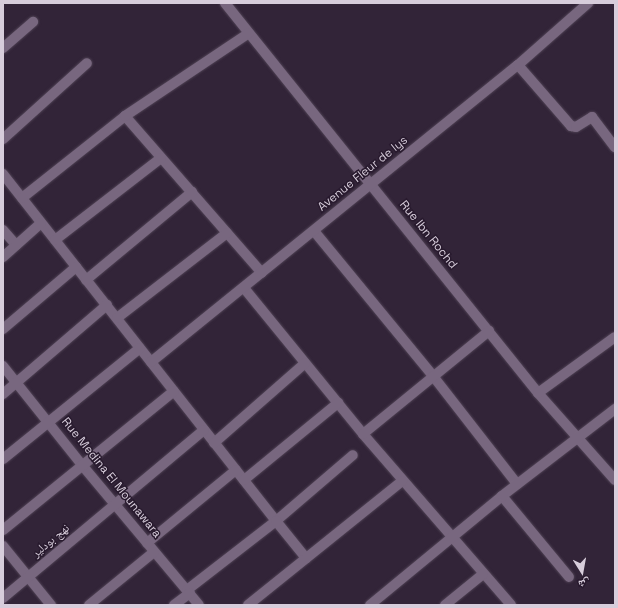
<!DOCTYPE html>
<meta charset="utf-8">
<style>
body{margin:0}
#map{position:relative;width:618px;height:608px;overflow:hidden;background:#322438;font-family:"Space Grotesk","Noto Naskh Arabic",sans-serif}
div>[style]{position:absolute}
.roads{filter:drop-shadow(0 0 1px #4f4254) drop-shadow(0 0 1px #4f4254)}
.minor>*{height:10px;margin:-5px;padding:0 5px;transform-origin:5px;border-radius:5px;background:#78677f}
span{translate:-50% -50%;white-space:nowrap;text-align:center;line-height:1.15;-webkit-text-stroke:3px #281a2e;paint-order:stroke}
.street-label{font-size:12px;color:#d7cddb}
.frame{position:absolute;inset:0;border:4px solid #d7cddb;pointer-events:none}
.north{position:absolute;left:562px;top:552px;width:40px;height:40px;-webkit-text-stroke:3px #281a2e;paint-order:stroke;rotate:169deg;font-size:11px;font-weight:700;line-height:16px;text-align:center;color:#d7cddb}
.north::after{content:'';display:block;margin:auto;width:14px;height:18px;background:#d7cddb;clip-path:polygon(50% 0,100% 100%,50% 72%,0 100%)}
</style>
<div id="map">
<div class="roads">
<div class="minor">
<i style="left:225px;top:3px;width:500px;rotate:51.25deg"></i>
<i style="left:538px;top:393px;width:116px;rotate:48.5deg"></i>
<i style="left:3px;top:48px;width:40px;rotate:-41deg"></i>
<i style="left:518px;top:65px;width:81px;rotate:49deg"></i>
<i style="left:571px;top:126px;width:5px;rotate:11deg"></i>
<i style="left:576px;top:127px;width:19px;rotate:-32deg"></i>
<i style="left:592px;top:117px;width:38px;rotate:53deg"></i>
<i style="left:125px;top:116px;width:208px;rotate:48.9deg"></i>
<i style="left:3px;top:139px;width:113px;rotate:-42.1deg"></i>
<i style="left:3px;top:174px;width:442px;rotate:51.8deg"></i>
<i style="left:276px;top:521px;width:101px;rotate:-40.6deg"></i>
<i style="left:22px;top:198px;width:132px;rotate:-38.5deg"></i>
<i style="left:125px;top:116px;width:149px;rotate:-33.8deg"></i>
<i style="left:3px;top:230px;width:20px;rotate:49deg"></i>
<i style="left:314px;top:231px;width:188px;rotate:50.6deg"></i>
<i style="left:433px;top:376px;width:137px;rotate:52.1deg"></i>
<i style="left:55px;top:240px;width:134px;rotate:-37.7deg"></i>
<i style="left:3px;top:257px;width:51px;rotate:-41.8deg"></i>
<i style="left:86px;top:280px;width:138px;rotate:-39.7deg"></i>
<i style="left:244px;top:288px;width:188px;rotate:50.8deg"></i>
<i style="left:363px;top:434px;width:226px;rotate:49.1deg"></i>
<i style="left:117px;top:318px;width:139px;rotate:-37.7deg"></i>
<i style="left:3px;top:329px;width:96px;rotate:-40.3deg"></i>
<i style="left:151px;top:362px;width:472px;rotate:-39deg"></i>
<i style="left:518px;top:65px;width:94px;rotate:-41.5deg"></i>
<i style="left:3px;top:366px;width:127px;rotate:51.4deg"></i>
<i style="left:82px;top:465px;width:182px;rotate:50.1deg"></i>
<i style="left:538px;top:393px;width:95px;rotate:-36deg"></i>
<i style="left:3px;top:394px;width:137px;rotate:-40.6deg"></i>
<i style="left:363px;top:434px;width:163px;rotate:-39.3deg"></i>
<i style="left:214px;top:443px;width:121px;rotate:-41.3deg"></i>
<i style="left:3px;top:459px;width:176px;rotate:-39deg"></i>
<i style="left:244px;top:480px;width:122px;rotate:-39.3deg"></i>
<i style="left:502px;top:496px;width:105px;rotate:50.4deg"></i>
<i style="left:3px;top:530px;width:220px;rotate:-39.1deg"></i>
<i style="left:147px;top:543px;width:115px;rotate:-39.4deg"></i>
<i style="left:3px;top:546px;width:76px;rotate:50.9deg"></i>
<i style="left:187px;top:590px;width:113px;rotate:-37.8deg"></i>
<i style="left:276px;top:521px;width:48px;rotate:51deg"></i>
<i style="left:3px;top:598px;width:262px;rotate:-39.9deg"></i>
<i style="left:89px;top:605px;width:84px;rotate:-39.2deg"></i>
<i style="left:174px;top:605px;width:20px;rotate:-37deg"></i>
<i style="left:248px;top:605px;width:198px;rotate:-38.8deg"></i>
<i style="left:370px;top:605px;width:171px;rotate:-39.5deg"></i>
<i style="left:502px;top:496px;width:143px;rotate:-37.6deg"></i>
<i style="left:445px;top:605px;width:49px;rotate:-39.2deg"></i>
</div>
</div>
<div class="street-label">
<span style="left:363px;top:174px;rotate:-39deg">Avenue Fleur de lys</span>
<span style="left:428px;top:235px;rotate:51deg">Rue Ibn Rochd</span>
<span style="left:111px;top:478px;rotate:51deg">Rue Medina El Mounawara</span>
<span style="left:51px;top:541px;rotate:-40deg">نهج بودلير</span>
</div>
<div class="frame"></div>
<div class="north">ش</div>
</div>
